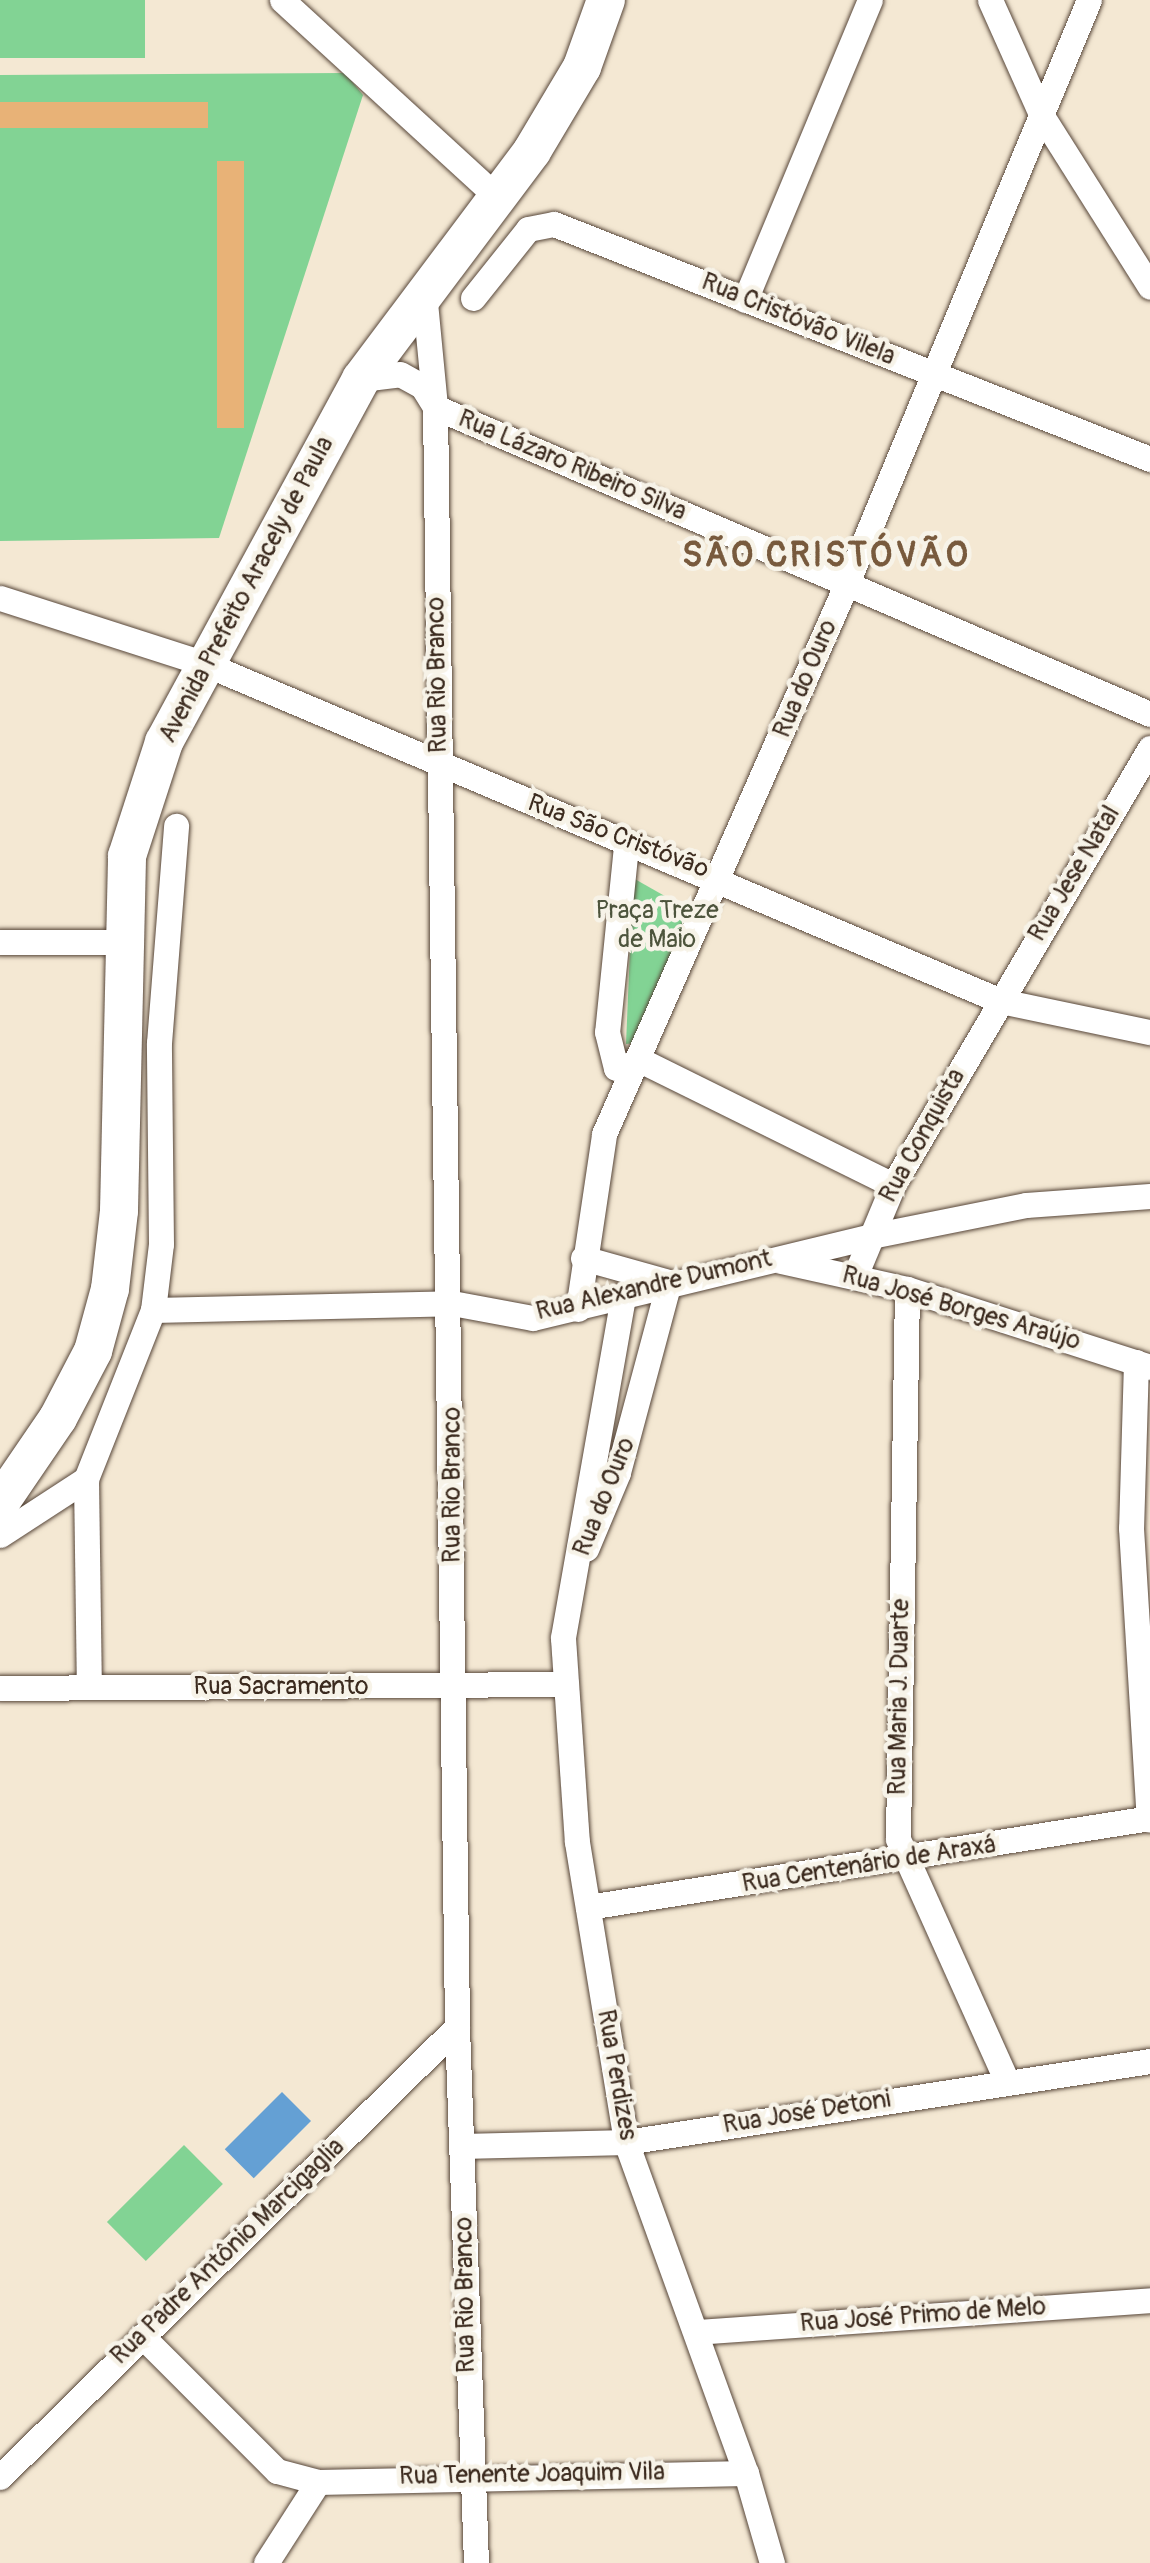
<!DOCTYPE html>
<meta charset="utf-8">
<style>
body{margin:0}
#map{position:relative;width:1150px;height:2563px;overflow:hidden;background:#f4e8d3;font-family:Pangolin,sans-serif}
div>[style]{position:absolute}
.green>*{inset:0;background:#82d394;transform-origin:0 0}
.water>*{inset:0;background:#64a0d4;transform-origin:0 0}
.building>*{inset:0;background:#e8b277;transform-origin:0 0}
.roads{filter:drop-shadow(0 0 2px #574639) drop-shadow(0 0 2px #574639)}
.street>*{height:25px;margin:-12.5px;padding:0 12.5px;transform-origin:12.5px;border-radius:12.5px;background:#fff}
.secondary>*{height:38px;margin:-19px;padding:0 19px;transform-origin:19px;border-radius:19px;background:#fff}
span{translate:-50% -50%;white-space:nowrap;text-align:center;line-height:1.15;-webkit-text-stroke:9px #f7f3e8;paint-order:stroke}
.street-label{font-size:25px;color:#3b2a1e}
.park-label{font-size:25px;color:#4d543c}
.district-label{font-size:35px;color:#785a3d;font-weight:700;letter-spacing:2.5px}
</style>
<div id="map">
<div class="green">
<i style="left:0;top:0;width:145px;height:58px"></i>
<i style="clip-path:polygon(345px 73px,363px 95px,219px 538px,0 541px,0 75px)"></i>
<i style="clip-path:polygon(633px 878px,693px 912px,636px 1043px,626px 1044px)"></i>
<i style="left:184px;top:2145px;width:55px;height:109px;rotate:45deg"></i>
</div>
<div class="water">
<i style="left:282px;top:2092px;width:41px;height:81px;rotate:45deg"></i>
</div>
<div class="building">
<i style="left:0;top:102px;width:208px;height:26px"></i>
<i style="left:217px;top:161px;width:27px;height:267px"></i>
</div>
<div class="roads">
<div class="street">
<i style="left:282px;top:0;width:290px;rotate:42.5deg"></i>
<i style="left:990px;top:0;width:127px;rotate:65.9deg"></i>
<i style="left:1042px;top:116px;width:202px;rotate:57.7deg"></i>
<i style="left:424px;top:292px;width:116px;rotate:84.5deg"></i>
<i style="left:435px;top:407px;width:1620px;rotate:89.22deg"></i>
<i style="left:457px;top:2027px;width:536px;rotate:87.97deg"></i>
<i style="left:473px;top:298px;width:88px;rotate:-51.4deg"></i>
<i style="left:528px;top:229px;width:26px;rotate:-11deg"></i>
<i style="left:554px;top:224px;width:641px;rotate:21.52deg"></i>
<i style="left:745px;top:300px;width:325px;rotate:-67.4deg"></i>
<i style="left:361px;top:379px;width:39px;rotate:-7deg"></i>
<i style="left:400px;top:374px;width:25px;rotate:29deg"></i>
<i style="left:422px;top:386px;width:25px;rotate:58deg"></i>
<i style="left:435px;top:407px;width:778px;rotate:23.24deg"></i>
<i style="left:0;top:598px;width:213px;rotate:17.8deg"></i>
<i style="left:203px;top:663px;width:867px;rotate:22.96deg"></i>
<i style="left:1001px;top:1001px;width:152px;rotate:11.8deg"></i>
<i style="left:626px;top:846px;width:187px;rotate:95.8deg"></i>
<i style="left:607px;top:1032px;width:37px;rotate:76deg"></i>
<i style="left:616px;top:1068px;width:27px;rotate:-15deg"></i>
<i style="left:642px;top:1061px;width:280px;rotate:26.3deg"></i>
<i style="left:0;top:942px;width:127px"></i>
<i style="left:583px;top:1258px;width:89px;rotate:15.6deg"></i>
<i style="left:669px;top:1282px;width:198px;rotate:105deg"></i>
<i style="left:618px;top:1473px;width:82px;rotate:112.8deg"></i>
<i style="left:781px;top:1261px;width:129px;rotate:12.5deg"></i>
<i style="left:907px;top:1289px;width:255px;rotate:17.8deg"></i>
<i style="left:855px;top:1276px;width:99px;rotate:-67.3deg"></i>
<i style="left:893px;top:1185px;width:507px;rotate:-59.54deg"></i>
<i style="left:907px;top:1289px;width:550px;rotate:90.94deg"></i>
<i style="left:898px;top:1839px;width:265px;rotate:65.8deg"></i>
<i style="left:623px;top:1297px;width:346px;rotate:100deg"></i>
<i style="left:563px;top:1638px;width:204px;rotate:86.1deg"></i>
<i style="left:577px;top:1842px;width:304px;rotate:80.7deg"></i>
<i style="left:626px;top:2142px;width:352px;rotate:70.1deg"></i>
<i style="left:746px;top:2473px;width:94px;rotate:73.9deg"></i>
<i style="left:578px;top:1309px;width:177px;rotate:-81.5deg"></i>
<i style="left:604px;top:1134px;width:602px;rotate:-66.2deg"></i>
<i style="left:847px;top:583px;width:631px;rotate:-67.46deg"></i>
<i style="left:153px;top:1310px;width:299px;rotate:-1.3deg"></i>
<i style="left:452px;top:1303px;width:82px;rotate:10.5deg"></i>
<i style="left:533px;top:1318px;width:348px;rotate:-13.6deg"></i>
<i style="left:871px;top:1236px;width:158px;rotate:-11.3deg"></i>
<i style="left:1026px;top:1205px;width:124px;rotate:-4.2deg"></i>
<i style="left:1136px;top:1362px;width:166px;rotate:91.7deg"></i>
<i style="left:1131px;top:1528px;width:292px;rotate:86.5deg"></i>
<i style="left:86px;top:1479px;width:207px;rotate:89.2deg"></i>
<i style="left:0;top:1535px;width:103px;rotate:-33.1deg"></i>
<i style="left:86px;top:1479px;width:182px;rotate:-68.4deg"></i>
<i style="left:153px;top:1310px;width:66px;rotate:-83.1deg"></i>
<i style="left:161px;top:1244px;width:201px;rotate:-90.6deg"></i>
<i style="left:159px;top:1043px;width:218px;rotate:-85.5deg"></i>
<i style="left:0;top:1688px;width:561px;rotate:-0.41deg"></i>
<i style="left:588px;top:1907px;width:569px;rotate:-9deg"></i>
<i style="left:463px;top:2146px;width:163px;rotate:-1.4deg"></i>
<i style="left:626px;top:2142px;width:530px;rotate:-8.79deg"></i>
<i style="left:696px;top:2332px;width:455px;rotate:-4deg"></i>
<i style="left:142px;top:2336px;width:191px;rotate:45deg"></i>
<i style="left:277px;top:2471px;width:42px;rotate:15deg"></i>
<i style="left:318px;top:2482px;width:428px;rotate:-1.2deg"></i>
<i style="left:0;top:2477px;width:641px;rotate:-44.56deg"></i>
<i style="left:266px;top:2563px;width:96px;rotate:-57.3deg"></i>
</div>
<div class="secondary">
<i style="left:0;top:1503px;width:103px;rotate:-55.7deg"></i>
<i style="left:58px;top:1418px;width:76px;rotate:-62.4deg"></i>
<i style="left:93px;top:1351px;width:64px;rotate:-74.7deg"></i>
<i style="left:110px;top:1289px;width:79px;rotate:-83.4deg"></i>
<i style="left:119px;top:1211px;width:355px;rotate:-88.7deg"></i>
<i style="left:127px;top:856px;width:120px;rotate:-72deg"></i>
<i style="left:164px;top:742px;width:413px;rotate:-61.5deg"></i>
<i style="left:361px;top:379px;width:285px;rotate:-53.1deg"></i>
<i style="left:532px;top:151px;width:98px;rotate:-59.2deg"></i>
<i style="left:582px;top:67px;width:71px;rotate:-70.3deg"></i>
</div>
</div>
<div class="street-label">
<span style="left:798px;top:320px;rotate:22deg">Rua Cristóvão Vilela</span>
<span style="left:572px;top:466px;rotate:23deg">Rua Lázaro Ribeiro Silva</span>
<span style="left:247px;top:590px;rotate:-62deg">Avenida Prefeito Aracely de Paula</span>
<span style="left:438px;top:675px;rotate:-91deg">Rua Rio Branco</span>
<span style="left:806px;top:679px;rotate:-67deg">Rua do Ouro</span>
<span style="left:618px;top:837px;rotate:21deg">Rua São Cristóvão</span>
<span style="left:1075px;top:874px;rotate:-59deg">Rua Jese Natal</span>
<span style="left:923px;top:1136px;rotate:-61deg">Rua Conquista</span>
<span style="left:654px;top:1286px;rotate:-13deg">Rua Alexandre Dumont</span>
<span style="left:961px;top:1309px;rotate:16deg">Rua José Borges Araújo</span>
<span style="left:453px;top:1485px;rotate:-90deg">Rua Rio Branco</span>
<span style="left:605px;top:1497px;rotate:-68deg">Rua do Ouro</span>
<span style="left:281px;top:1687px">Rua Sacramento</span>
<span style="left:900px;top:1697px;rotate:-89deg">Rua Maria J. Duarte</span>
<span style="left:869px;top:1865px;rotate:-9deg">Rua Centenário de Araxá</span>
<span style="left:616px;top:2075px;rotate:80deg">Rua Perdizes</span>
<span style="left:807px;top:2113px;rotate:-9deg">Rua José Detoni</span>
<span style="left:228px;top:2252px;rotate:-44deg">Rua Padre Antônio Marcigaglia</span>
<span style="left:466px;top:2295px;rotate:-91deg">Rua Rio Branco</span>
<span style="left:923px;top:2316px;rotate:-4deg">Rua José Primo de Melo</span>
<span style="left:532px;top:2475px;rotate:-1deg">Rua Tenente Joaquim Vila</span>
</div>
<div class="park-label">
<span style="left:657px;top:926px">Praça Treze<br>de Maio</span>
</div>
<div class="district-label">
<span style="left:826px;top:555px">SÃO CRISTÓVÃO</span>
</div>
</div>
